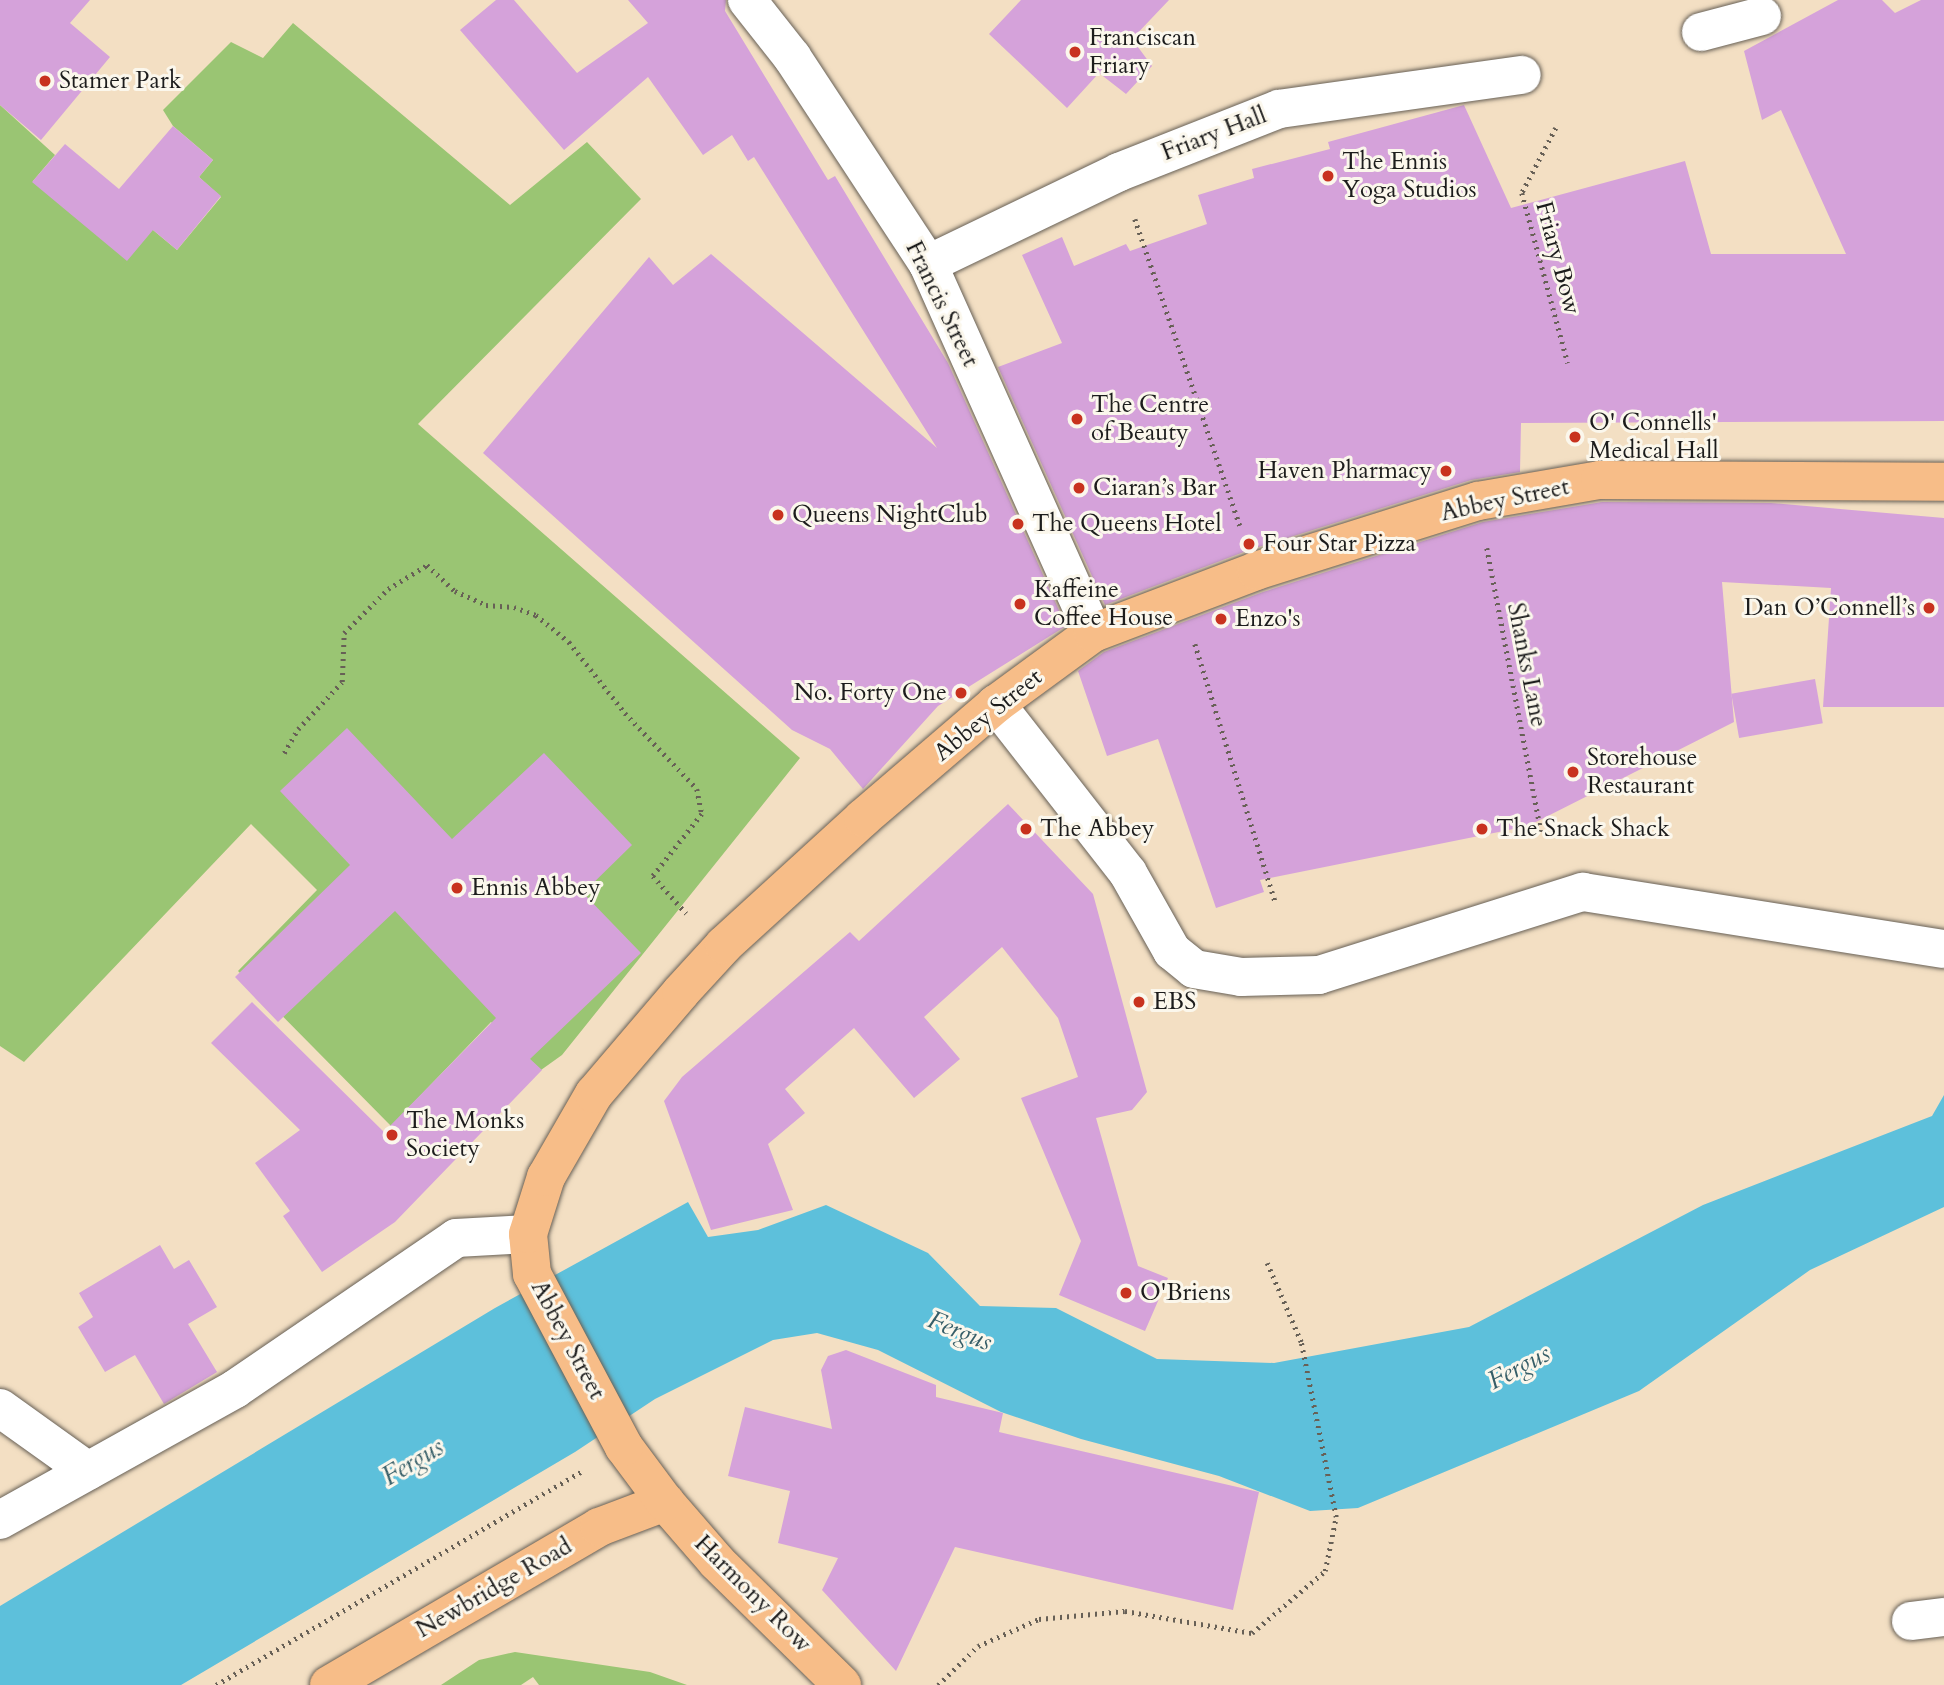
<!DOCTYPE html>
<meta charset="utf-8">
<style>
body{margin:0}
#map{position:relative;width:1944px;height:1685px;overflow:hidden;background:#f3dfc3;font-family:Cardo,serif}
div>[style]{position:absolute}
.green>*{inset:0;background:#9ac573}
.water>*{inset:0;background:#5dc0db}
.building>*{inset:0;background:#d5a2da;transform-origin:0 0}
.path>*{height:4.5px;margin-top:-2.25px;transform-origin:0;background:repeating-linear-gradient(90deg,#676056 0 2px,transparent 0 7px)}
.roads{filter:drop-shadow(0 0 2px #676056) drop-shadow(0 0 2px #676056)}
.minor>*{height:38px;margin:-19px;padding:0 19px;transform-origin:19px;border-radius:19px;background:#fff}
.major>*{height:38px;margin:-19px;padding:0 19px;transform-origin:19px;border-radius:19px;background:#f7bd88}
.dots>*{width:19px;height:19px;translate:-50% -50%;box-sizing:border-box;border:4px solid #fbf7ec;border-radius:50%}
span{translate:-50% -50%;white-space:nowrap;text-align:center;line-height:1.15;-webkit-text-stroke:6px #fbf7ec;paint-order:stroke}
.poi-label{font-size:24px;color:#1c1c1c}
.left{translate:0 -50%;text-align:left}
.right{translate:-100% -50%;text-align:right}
.street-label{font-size:24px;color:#1c1c1c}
.water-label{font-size:26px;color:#365e68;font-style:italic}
</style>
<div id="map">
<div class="green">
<i style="clip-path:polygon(293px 23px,510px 205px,587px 142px,641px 199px,418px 424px,800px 758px,562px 1055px,541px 1070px,491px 1022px,391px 1126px,238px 971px,317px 890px,251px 824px,24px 1062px,0 1046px,0 105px,55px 155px,33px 181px,153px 230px,177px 250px,221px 197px,199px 177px,213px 160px,173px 126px,163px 110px,231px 42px,263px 58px)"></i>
<i style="clip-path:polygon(515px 1652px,650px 1672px,687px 1685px,539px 1685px,533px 1677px,521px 1685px,441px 1685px,479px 1660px)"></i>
</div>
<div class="water">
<i style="clip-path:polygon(1944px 1095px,1944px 1207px,1810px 1270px,1639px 1391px,1358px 1508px,1310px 1511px,1219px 1476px,1081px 1439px,1001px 1412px,878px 1350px,817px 1333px,773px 1340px,655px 1399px,575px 1452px,181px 1685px,0 1685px,0 1606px,495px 1308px,688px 1202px,708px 1237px,758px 1230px,826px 1205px,928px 1253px,980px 1306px,1056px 1308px,1157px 1359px,1274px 1363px,1469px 1327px,1703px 1205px,1932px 1116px)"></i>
</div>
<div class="building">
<i style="clip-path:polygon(0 0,90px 0,70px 23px,110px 57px,41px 140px,0 105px)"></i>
<i style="clip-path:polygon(496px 0,514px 0,577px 73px,648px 23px,628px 0,726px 0,725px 11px,828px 180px,835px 176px,948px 363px,1066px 626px,938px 706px,863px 789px,830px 749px,792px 730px,483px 453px,649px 257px,673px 285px,711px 254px,937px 448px,754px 157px,748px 161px,732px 135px,703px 155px,648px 77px,564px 150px,460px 30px)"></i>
<i style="clip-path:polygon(1021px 0,1169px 0,1132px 39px,1152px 66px,1126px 94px,1099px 73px,1067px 108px,989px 34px)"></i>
<i style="clip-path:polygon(1838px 0,1882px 0,1895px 13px,1921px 0,1944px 0,1944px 421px,1521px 423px,1520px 472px,1471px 480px,1249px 550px,1105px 605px,998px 367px,1062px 343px,1022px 255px,1062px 237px,1074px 266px,1126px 244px,1130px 251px,1207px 224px,1198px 195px,1254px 178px,1252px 169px,1330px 149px,1328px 142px,1464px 105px,1511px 208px,1685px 161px,1711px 254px,1846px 254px,1781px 110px,1762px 120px,1744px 51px)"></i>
<i style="clip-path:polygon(173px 126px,213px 160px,199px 177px,221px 196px,177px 250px,153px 230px,127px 261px,32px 182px,65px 144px,119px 189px)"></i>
<i style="clip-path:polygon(1602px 502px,1771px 503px,1944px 518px,1944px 707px,1823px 707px,1831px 588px,1722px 582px,1734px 722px,1528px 826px,1260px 880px,1264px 892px,1216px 908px,1158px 739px,1107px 756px,1078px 671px,1104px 652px,1263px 592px,1483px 522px)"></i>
<i style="left:1815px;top:679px;width:45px;height:85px;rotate:80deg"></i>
<i style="clip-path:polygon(347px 728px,452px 839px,544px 753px,632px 845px,583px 893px,641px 953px,530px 1059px,542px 1070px,395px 1222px,322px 1272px,283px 1216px,290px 1211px,255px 1163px,300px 1130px,211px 1043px,252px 1002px,384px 1132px,496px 1018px,395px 911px,278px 1022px,235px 977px,350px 865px,280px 791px)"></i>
<i style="clip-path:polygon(1008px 804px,1093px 894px,1147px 1092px,1132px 1110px,1096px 1118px,1138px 1266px,1168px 1278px,1145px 1331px,1059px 1295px,1081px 1241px,1021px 1098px,1078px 1077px,1058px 1018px,1002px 947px,924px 1017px,960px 1059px,914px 1098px,854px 1028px,785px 1089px,805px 1113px,768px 1144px,793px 1210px,711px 1230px,664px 1101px,682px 1077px,850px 932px,859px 941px)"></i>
<i style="clip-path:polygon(160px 1245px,174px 1269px,189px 1260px,217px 1307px,188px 1324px,217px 1372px,164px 1404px,135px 1355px,105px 1372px,78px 1327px,93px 1317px,79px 1293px)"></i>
<i style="clip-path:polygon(846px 1350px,936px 1385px,936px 1397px,1003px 1413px,999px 1432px,1259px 1492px,1233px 1610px,955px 1547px,896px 1671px,822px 1590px,838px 1558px,778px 1543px,790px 1491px,728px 1476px,745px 1407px,832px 1429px,821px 1370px,828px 1356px)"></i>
</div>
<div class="path">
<i style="left:1556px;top:128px;width:73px;rotate:117.6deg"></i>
<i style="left:1522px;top:193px;width:176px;rotate:74.9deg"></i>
<i style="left:1135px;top:219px;width:324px;rotate:71.1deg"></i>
<i style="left:1487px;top:548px;width:292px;rotate:79.2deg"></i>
<i style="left:1195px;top:644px;width:269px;rotate:72.7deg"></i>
<i style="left:284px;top:753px;width:28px;rotate:-60deg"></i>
<i style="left:298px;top:729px;width:64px;rotate:-46.9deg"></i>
<i style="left:342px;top:682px;width:49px;rotate:-87.7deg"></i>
<i style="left:344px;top:633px;width:62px;rotate:-45deg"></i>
<i style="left:388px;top:589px;width:46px;rotate:-31.6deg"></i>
<i style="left:427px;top:565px;width:38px;rotate:43deg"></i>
<i style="left:455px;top:591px;width:34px;rotate:24deg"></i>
<i style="left:486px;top:605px;width:28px;rotate:4deg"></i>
<i style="left:514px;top:607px;width:23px;rotate:20deg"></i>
<i style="left:536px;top:615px;width:43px;rotate:39.3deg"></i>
<i style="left:569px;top:642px;width:90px;rotate:51.7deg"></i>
<i style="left:625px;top:713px;width:105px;rotate:46.5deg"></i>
<i style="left:697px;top:789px;width:25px;rotate:79deg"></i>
<i style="left:702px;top:814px;width:79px;rotate:128.3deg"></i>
<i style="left:653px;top:876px;width:50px;rotate:48.3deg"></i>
<i style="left:216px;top:1685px;width:423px;rotate:-30.3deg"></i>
<i style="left:938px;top:1685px;width:56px;rotate:-44.3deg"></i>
<i style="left:978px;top:1646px;width:67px;rotate:-23.9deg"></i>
<i style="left:1039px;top:1619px;width:86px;rotate:-5.3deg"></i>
<i style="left:1125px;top:1611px;width:129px;rotate:9.8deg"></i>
<i style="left:1252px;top:1633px;width:96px;rotate:-40.3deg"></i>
<i style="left:1325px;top:1571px;width:55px;rotate:-78.5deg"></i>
<i style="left:1336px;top:1517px;width:178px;rotate:-101.3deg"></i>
<i style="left:1301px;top:1342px;width:86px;rotate:-113.3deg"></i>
</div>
<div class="roads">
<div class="minor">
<i style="left:747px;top:0;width:73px;rotate:51.7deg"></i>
<i style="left:792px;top:57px;width:248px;rotate:56.7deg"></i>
<i style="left:928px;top:264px;width:404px;rotate:65.9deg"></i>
<i style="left:1701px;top:32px;width:63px;rotate:-14.7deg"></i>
<i style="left:928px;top:264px;width:212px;rotate:-25.7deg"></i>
<i style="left:1119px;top:172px;width:172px;rotate:-21.5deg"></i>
<i style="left:1279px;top:109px;width:245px;rotate:-8deg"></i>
<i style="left:996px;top:704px;width:214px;rotate:52deg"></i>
<i style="left:1128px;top:873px;width:90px;rotate:60.6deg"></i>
<i style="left:1172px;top:951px;width:28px;rotate:39deg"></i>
<i style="left:1194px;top:969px;width:48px;rotate:9.7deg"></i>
<i style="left:1241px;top:977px;width:78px;rotate:-1.5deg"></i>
<i style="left:1319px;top:975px;width:277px;rotate:-17.5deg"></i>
<i style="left:1583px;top:892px;width:365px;rotate:9deg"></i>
<i style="left:0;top:1408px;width:108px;rotate:35.6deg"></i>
<i style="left:0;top:1520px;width:269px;rotate:-29.1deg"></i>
<i style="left:235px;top:1389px;width:268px;rotate:-34.3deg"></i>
<i style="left:456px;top:1238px;width:72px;rotate:-3.2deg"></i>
<i style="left:1911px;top:1621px;width:33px;rotate:-7deg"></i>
</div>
<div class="major">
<i style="left:329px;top:1685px;width:313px;rotate:-30.3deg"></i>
<i style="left:599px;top:1527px;width:71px;rotate:-20.7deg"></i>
<i style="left:842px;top:1685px;width:175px;rotate:-135.5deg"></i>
<i style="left:717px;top:1562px;width:79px;rotate:-130.9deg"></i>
<i style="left:665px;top:1502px;width:69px;rotate:-126.7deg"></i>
<i style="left:624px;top:1447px;width:196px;rotate:-118deg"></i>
<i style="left:532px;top:1274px;width:40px;rotate:-95.7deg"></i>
<i style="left:528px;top:1234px;width:60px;rotate:-72.5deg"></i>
<i style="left:546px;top:1177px;width:96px;rotate:-60deg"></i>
<i style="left:594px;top:1094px;width:134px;rotate:-49.5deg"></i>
<i style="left:681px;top:992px;width:64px;rotate:-47.5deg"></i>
<i style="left:724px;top:945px;width:188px;rotate:-42.4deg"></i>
<i style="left:863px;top:818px;width:175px;rotate:-40.6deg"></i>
<i style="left:996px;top:704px;width:120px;rotate:-36.2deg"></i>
<i style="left:1093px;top:633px;width:174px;rotate:-20.8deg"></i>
<i style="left:1256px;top:571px;width:233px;rotate:-17.5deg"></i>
<i style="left:1478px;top:501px;width:124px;rotate:-9.8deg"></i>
<i style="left:1600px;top:480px;width:344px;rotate:0.3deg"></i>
</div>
</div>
<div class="dots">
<i style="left:1075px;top:52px;background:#c8321e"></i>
<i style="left:45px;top:81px;background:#c8321e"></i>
<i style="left:1328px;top:176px;background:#c8321e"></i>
<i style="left:1077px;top:419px;background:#c8321e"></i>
<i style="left:1575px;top:437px;background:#c8321e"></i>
<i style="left:1446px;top:471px;background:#c8321e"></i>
<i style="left:1079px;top:488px;background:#c8321e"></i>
<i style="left:778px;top:515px;background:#c8321e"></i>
<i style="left:1018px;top:524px;background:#c8321e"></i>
<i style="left:1249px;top:544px;background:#c8321e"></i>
<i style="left:1020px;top:604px;background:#c8321e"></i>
<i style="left:1929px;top:608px;background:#c8321e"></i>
<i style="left:1221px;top:619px;background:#c8321e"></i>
<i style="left:961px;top:693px;background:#c8321e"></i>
<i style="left:1573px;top:772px;background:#c8321e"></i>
<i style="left:1026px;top:829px;background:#c8321e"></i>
<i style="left:1482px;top:829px;background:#c8321e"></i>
<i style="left:457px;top:888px;background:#c8321e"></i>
<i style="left:1139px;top:1002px;background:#c8321e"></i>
<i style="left:392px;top:1135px;background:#c8321e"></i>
<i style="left:1126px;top:1293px;background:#c8321e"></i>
</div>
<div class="poi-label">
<span class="left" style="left:1089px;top:52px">Franciscan<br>Friary</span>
<span class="left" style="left:59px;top:81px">Stamer Park</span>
<span class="left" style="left:1342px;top:176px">The Ennis<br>Yoga Studios</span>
<span class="left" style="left:1091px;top:419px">The Centre<br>of Beauty</span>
<span class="left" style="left:1589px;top:437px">O' Connells'<br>Medical Hall</span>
<span class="right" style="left:1432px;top:471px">Haven Pharmacy</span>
<span class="left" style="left:1093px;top:488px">Ciaran’s Bar</span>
<span class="left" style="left:792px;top:515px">Queens NightClub</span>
<span class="left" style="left:1032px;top:524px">The Queens Hotel</span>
<span class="left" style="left:1263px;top:544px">Four Star Pizza</span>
<span class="left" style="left:1034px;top:604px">Kaffeine<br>Coffee House</span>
<span class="right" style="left:1915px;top:608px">Dan O’Connell’s</span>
<span class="left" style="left:1235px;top:619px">Enzo's</span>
<span class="right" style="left:947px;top:693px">No. Forty One</span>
<span class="left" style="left:1587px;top:772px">Storehouse<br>Restaurant</span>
<span class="left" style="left:1040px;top:829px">The Abbey</span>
<span class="left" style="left:1496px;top:829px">The Snack Shack</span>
<span class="left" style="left:471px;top:888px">Ennis Abbey</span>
<span class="left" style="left:1153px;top:1002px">EBS</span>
<span class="left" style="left:406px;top:1135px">The Monks<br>Society</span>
<span class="left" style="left:1140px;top:1293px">O'Briens</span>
</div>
<div class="street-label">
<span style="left:1214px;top:134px;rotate:-21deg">Friary Hall</span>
<span style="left:1558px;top:258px;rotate:75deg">Friary Bow</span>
<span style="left:942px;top:304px;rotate:64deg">Francis Street</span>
<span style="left:1505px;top:500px;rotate:-12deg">Abbey Street</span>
<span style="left:1527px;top:665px;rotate:79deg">Shanks Lane</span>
<span style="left:988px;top:715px;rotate:-39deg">Abbey Street</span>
<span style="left:568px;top:1340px;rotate:62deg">Abbey Street</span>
<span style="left:494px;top:1588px;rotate:-30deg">Newbridge Road</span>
<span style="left:753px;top:1594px;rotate:45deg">Harmony Row</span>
</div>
<div class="water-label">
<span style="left:960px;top:1331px;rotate:22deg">Fergus</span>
<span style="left:1519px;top:1367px;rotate:-28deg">Fergus</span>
<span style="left:413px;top:1462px;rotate:-31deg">Fergus</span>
</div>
</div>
